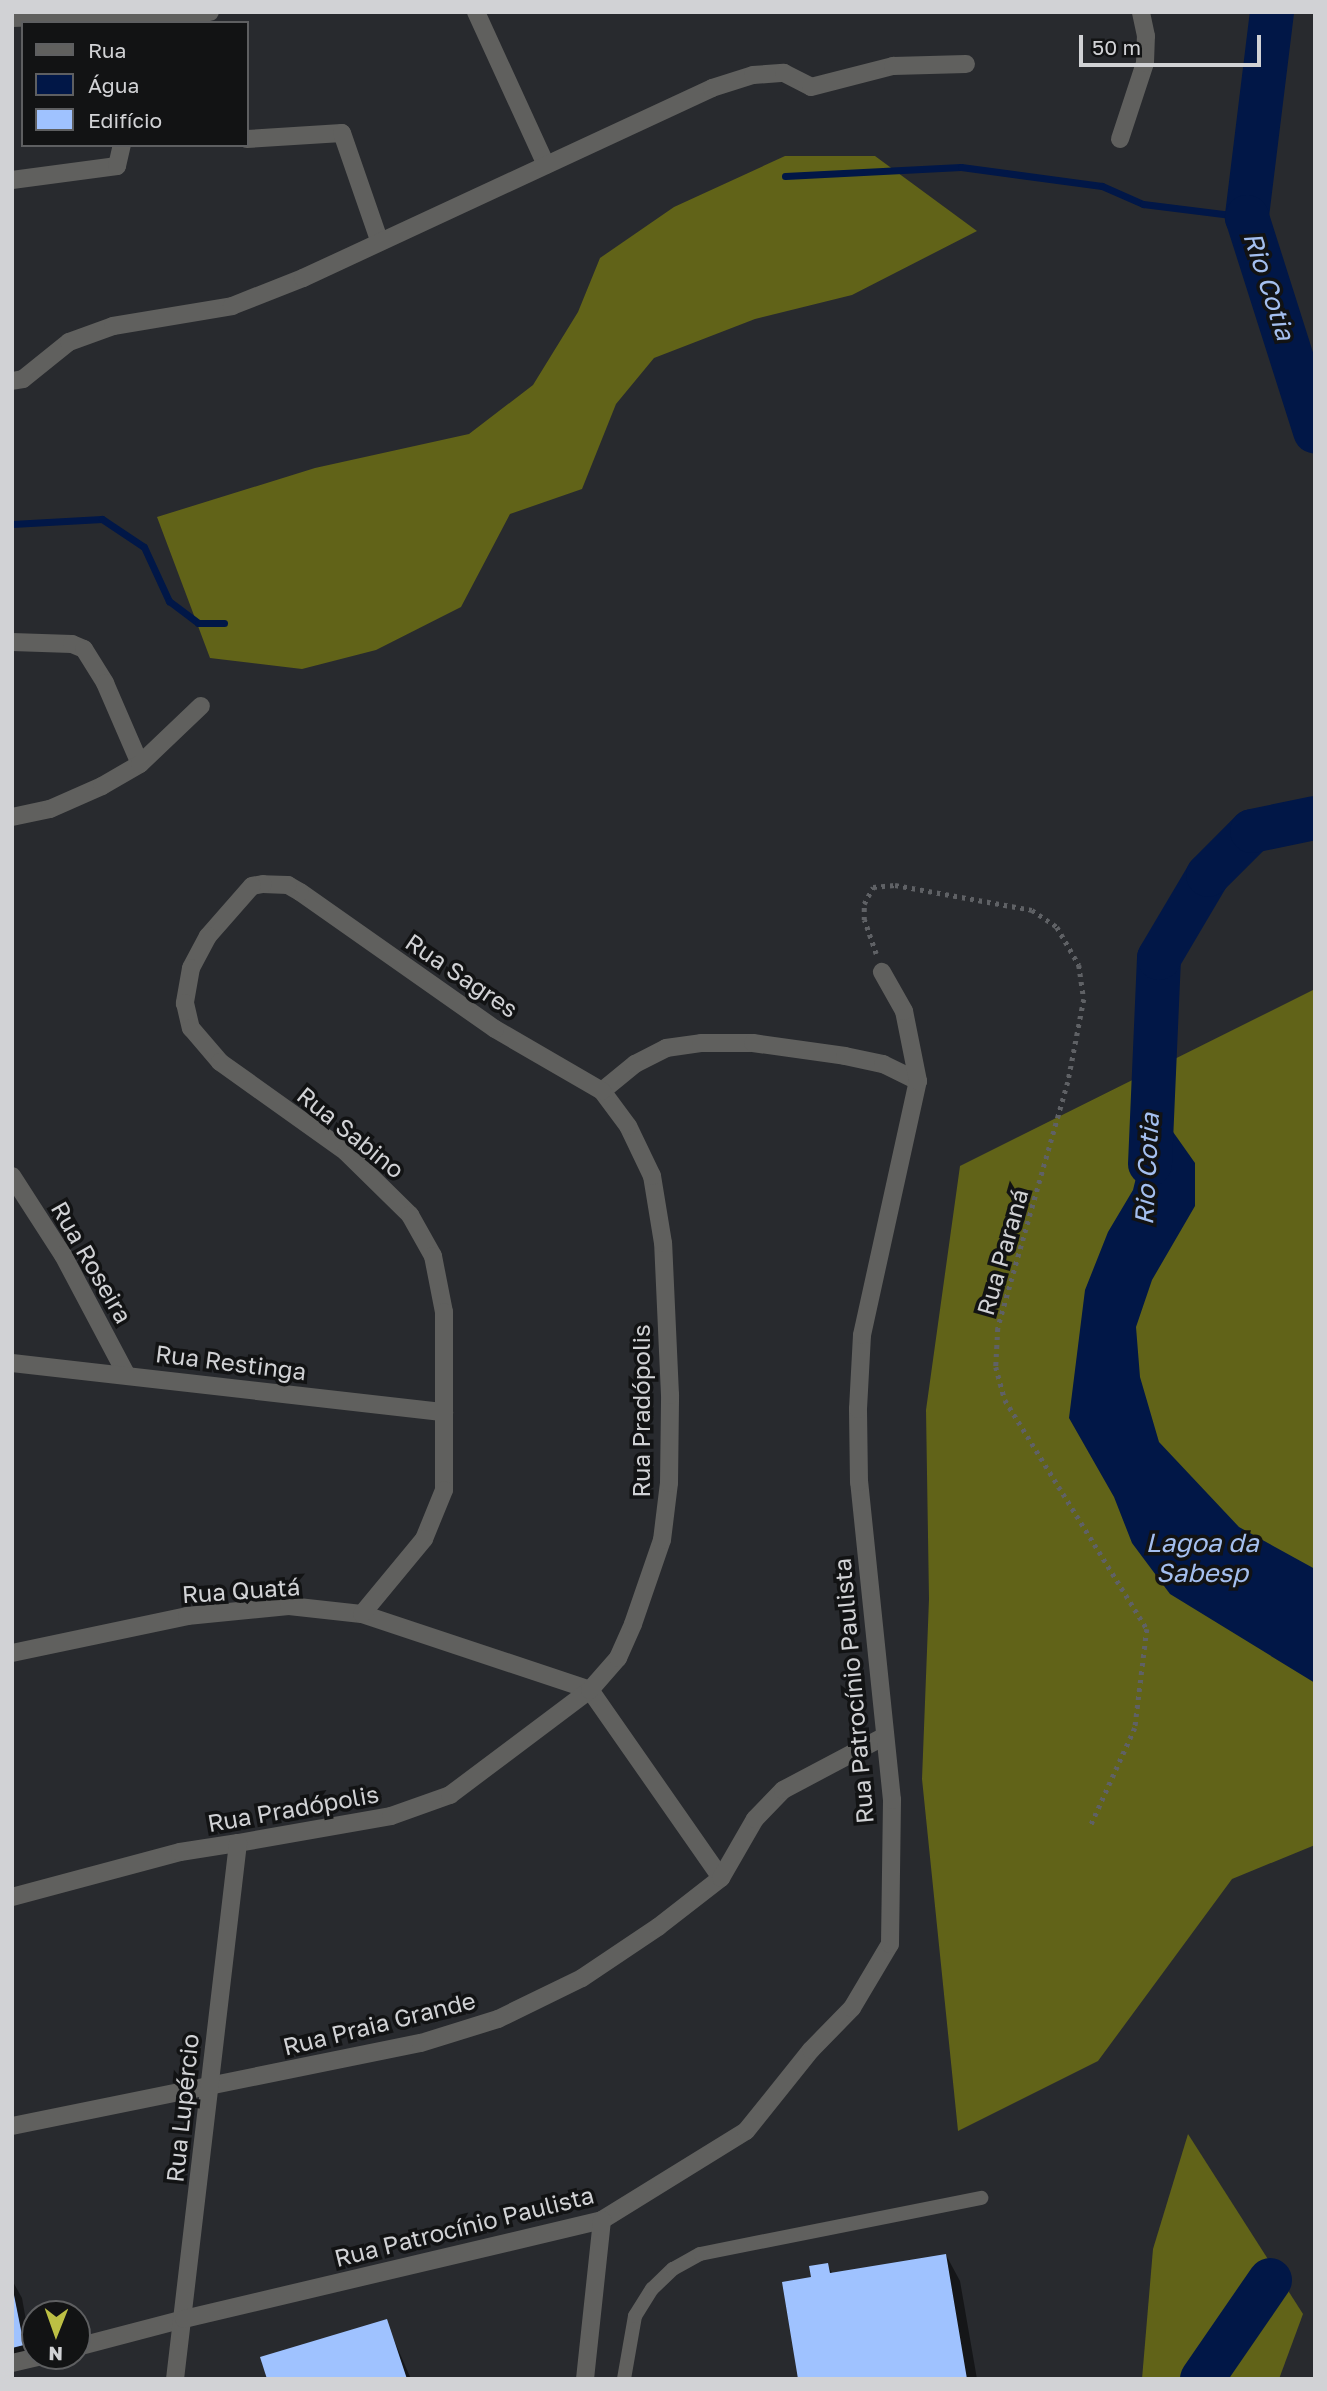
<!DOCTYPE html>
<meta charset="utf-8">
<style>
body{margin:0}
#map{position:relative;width:1327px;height:2391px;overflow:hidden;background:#282a2e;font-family:"Golos Text",sans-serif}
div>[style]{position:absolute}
.forest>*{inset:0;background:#616318}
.water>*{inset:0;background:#011747}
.shadow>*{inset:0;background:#0007}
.stream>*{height:7px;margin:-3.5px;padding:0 3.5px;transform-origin:3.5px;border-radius:3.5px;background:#011747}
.river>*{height:44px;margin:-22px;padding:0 22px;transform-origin:22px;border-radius:22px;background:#011747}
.building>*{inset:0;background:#9fc2ff}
.path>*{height:4.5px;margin-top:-2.25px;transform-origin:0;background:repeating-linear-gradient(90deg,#5f6165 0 3.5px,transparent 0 8.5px)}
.service>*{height:14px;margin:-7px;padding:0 7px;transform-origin:7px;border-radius:7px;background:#60605e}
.minor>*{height:18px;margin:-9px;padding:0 9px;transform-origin:9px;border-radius:9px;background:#60605e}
.tertiary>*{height:18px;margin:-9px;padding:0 9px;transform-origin:9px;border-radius:9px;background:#60605e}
span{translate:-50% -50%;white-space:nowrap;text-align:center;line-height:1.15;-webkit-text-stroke:7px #121314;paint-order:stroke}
.street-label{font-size:24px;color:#d1d2d5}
.water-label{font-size:26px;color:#a4bfef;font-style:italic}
.frame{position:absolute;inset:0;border:14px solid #d1d2d5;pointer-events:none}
.legend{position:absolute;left:21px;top:21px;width:228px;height:126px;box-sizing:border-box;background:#121314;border:2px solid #5e5f61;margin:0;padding:9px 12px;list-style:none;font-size:21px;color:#d1d2d5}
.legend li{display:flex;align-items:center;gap:14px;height:35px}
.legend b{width:35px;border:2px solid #5e5f61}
.north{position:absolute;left:21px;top:2300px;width:70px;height:70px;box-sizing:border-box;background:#121314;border:2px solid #5e5f61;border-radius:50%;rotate:181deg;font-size:19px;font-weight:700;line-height:28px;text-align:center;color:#d1d2d5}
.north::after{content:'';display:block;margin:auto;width:24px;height:32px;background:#bcbf44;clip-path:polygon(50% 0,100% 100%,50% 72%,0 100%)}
.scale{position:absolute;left:1079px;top:35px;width:182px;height:32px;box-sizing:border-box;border:4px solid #d1d2d5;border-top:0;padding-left:9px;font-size:21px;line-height:24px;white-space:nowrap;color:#d1d2d5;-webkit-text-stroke:5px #121314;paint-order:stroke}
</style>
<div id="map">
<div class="forest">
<i style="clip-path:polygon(785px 156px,875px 156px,977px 231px,852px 295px,755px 319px,654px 358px,616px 404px,582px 489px,510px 514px,461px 607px,376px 650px,302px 669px,210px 658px,157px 517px,315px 468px,469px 434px,533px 385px,578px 312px,600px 258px,674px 207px)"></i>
<i style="clip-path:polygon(1315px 989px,1315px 1845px,1232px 1879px,1098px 2061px,958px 2131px,922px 1779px,929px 1599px,926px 1410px,960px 1166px)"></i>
<i style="clip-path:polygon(1188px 2134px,1303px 2314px,1279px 2379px,1142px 2379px,1153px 2249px)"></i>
</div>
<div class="water">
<i style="clip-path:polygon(1154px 1105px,1195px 1163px,1195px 1206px,1152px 1280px,1136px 1327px,1140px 1377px,1159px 1442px,1239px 1527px,1315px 1569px,1315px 1683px,1170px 1594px,1132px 1543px,1114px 1497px,1069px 1418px,1085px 1290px,1108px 1232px,1133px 1190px)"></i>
</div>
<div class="shadow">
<i style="clip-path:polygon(946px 2255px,960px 2281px,977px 2379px,799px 2379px,813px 2278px,827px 2265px,833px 2274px)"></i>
<i style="clip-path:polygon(12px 2280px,22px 2298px,34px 2365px,12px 2369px)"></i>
<i style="clip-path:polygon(386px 2322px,411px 2379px,269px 2379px)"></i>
</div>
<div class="stream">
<i style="left:785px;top:176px;width:176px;rotate:-2.9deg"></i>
<i style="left:961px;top:167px;width:142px;rotate:7.7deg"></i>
<i style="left:1102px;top:186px;width:45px;rotate:23.7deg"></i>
<i style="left:1143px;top:204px;width:105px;rotate:7.1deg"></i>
<i style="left:12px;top:524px;width:90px;rotate:-3.2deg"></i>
<i style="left:102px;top:519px;width:50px;rotate:33.7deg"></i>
<i style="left:144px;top:547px;width:60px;rotate:65.2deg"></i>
<i style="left:169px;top:601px;width:36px;rotate:37deg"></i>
<i style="left:198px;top:623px;width:26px"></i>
</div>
<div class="river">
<i style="left:1272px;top:12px;width:207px;rotate:97deg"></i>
<i style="left:1247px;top:217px;width:225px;rotate:72.4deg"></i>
<i style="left:1150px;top:1164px;width:206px;rotate:-87.5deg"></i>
<i style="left:1159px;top:958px;width:96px;rotate:-59.4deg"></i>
<i style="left:1208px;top:875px;width:62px;rotate:-45deg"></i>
<i style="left:1252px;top:831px;width:64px;rotate:-11.7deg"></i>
<i style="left:1202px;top:2379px;width:120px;rotate:-55.5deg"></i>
</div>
<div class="building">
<i style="clip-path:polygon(946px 2254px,967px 2379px,798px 2379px,782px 2282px,811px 2277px,809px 2266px,828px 2263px,830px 2273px)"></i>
<i style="clip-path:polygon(12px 2285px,24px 2345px,12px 2348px)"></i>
<i style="clip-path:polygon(387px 2319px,407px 2379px,267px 2379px,260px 2357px)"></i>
</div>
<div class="path">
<i style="left:876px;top:954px;width:36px;rotate:-109deg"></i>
<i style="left:864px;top:920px;width:16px;rotate:-90deg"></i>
<i style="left:864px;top:904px;width:19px;rotate:-62deg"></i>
<i style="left:873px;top:887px;width:22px;rotate:-5deg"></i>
<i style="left:895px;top:885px;width:139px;rotate:10.3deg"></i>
<i style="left:1032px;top:910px;width:30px;rotate:34deg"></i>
<i style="left:1057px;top:927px;width:44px;rotate:59.9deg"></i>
<i style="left:1079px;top:965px;width:34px;rotate:82deg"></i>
<i style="left:1084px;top:999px;width:85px;rotate:100.9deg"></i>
<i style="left:1068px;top:1082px;width:256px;rotate:105.9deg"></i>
<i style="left:998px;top:1328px;width:39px;rotate:93deg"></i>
<i style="left:996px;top:1367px;width:34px;rotate:75deg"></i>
<i style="left:1005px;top:1400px;width:269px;rotate:58.2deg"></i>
<i style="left:1147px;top:1629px;width:100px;rotate:96.9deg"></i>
<i style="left:1135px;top:1728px;width:109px;rotate:114.4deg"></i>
</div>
<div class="service">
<i style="left:624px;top:2379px;width:64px;rotate:-80.1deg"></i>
<i style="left:635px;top:2316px;width:32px;rotate:-58deg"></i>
<i style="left:652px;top:2289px;width:29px;rotate:-44deg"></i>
<i style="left:673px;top:2269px;width:31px;rotate:-29deg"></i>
<i style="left:700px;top:2254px;width:287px;rotate:-11.3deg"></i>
</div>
<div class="minor">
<i style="left:476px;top:12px;width:168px;rotate:65.4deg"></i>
<i style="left:247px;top:139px;width:95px;rotate:-3.6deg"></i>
<i style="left:342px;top:133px;width:113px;rotate:70.9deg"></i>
<i style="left:1120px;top:139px;width:80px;rotate:-71.8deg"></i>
<i style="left:1145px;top:63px;width:27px;rotate:-88deg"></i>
<i style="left:1146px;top:36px;width:25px;rotate:-102deg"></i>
<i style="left:12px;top:180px;width:106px;rotate:-7.6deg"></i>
<i style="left:117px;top:166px;width:22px;rotate:-77deg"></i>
<i style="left:12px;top:381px;width:11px;rotate:-10deg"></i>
<i style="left:23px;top:379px;width:59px;rotate:-38.8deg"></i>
<i style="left:69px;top:342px;width:47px;rotate:-20deg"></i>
<i style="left:113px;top:326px;width:121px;rotate:-9.5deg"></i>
<i style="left:232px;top:306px;width:76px;rotate:-21.5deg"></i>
<i style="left:303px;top:278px;width:451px;rotate:-24.9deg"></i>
<i style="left:712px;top:88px;width:43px;rotate:-17.6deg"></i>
<i style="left:753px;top:75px;width:31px;rotate:-4deg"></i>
<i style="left:784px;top:73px;width:30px;rotate:27deg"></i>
<i style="left:811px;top:87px;width:85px;rotate:-14.4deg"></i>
<i style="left:893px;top:66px;width:73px;rotate:-1.6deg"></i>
<i style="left:12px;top:642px;width:60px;rotate:1.9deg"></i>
<i style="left:72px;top:644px;width:13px;rotate:23deg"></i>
<i style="left:84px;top:649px;width:40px;rotate:58deg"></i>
<i style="left:105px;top:683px;width:88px;rotate:66.6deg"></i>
<i style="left:12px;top:817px;width:39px;rotate:-12deg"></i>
<i style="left:50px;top:809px;width:57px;rotate:-23.9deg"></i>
<i style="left:102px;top:786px;width:44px;rotate:-30.1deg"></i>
<i style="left:140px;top:764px;width:84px;rotate:-43.6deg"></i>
<i style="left:602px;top:1091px;width:43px;rotate:-39.3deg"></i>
<i style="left:635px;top:1064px;width:35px;rotate:-27deg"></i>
<i style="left:666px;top:1048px;width:35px;rotate:-8deg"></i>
<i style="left:701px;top:1043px;width:52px"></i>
<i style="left:753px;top:1043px;width:93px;rotate:8deg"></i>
<i style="left:845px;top:1056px;width:39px;rotate:12deg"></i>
<i style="left:883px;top:1064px;width:39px;rotate:26deg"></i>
<i style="left:12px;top:1176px;width:94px;rotate:57.2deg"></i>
<i style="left:63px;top:1255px;width:135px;rotate:62.1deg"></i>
<i style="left:12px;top:1363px;width:435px;rotate:6.5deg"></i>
<i style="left:12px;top:1653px;width:179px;rotate:-11.9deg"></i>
<i style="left:187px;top:1616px;width:102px;rotate:-5.6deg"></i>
<i style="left:289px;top:1606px;width:73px;rotate:6.3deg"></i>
<i style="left:362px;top:1614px;width:240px;rotate:18.4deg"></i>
<i style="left:590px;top:1690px;width:229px;rotate:55.1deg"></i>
<i style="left:238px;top:1843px;width:155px;rotate:-10deg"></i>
<i style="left:391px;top:1816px;width:63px;rotate:-19.6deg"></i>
<i style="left:450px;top:1795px;width:175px;rotate:-36.9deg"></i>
<i style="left:590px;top:1690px;width:43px;rotate:-48.8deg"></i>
<i style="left:618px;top:1658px;width:37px;rotate:-66deg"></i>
<i style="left:633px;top:1624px;width:89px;rotate:-71deg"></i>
<i style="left:662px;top:1540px;width:57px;rotate:-83deg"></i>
<i style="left:669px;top:1483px;width:88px;rotate:-89.3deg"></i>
<i style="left:670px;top:1395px;width:152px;rotate:-92.6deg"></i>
<i style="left:663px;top:1243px;width:68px;rotate:-99.3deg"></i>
<i style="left:652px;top:1176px;width:55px;rotate:-115.6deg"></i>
<i style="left:628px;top:1126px;width:44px;rotate:-126.6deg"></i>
<i style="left:602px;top:1091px;width:124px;rotate:-149.9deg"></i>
<i style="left:495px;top:1029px;width:238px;rotate:-144.9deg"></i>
<i style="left:300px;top:892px;width:14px;rotate:-150deg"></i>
<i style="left:288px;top:885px;width:25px;rotate:-178deg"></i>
<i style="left:263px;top:884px;width:11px;rotate:170deg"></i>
<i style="left:252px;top:886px;width:67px;rotate:131.3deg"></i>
<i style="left:208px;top:936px;width:36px;rotate:118deg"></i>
<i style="left:191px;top:968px;width:36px;rotate:100deg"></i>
<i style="left:185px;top:1003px;width:26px;rotate:77deg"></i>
<i style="left:191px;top:1028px;width:45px;rotate:49.5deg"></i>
<i style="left:220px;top:1062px;width:155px;rotate:35.5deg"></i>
<i style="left:346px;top:1152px;width:90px;rotate:44.5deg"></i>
<i style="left:410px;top:1215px;width:47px;rotate:60.7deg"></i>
<i style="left:433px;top:1256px;width:57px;rotate:78.9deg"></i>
<i style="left:444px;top:1312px;width:178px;rotate:90deg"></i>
<i style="left:444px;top:1490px;width:53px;rotate:112.2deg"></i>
<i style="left:424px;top:1539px;width:97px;rotate:129.6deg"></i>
<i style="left:12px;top:2126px;width:417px;rotate:-11.5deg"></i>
<i style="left:421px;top:2043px;width:81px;rotate:-17.3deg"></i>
<i style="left:498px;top:2019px;width:93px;rotate:-26deg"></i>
<i style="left:582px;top:1978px;width:92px;rotate:-33.9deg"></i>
<i style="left:658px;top:1927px;width:80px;rotate:-37.9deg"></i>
<i style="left:721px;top:1878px;width:68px;rotate:-60deg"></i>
<i style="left:755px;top:1819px;width:40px;rotate:-46deg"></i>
<i style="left:783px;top:1790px;width:113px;rotate:-27.9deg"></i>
<i style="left:602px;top:2220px;width:169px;rotate:-31.7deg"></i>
<i style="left:746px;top:2131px;width:104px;rotate:-51.3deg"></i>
<i style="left:811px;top:2050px;width:59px;rotate:-45.7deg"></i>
<i style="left:852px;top:2008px;width:74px;rotate:-59.3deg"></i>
<i style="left:890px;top:1944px;width:144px;rotate:-89.2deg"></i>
<i style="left:892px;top:1800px;width:320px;rotate:-95.9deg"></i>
<i style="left:859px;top:1482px;width:73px;rotate:-90.8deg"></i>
<i style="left:858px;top:1409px;width:74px;rotate:-86.9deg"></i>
<i style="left:862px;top:1335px;width:260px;rotate:-77.6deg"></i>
<i style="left:918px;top:1081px;width:71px;rotate:-101.3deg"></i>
<i style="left:904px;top:1011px;width:45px;rotate:-119.4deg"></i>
<i style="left:77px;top:2347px;width:111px;rotate:-14.7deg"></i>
<i style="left:12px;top:2363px;width:32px;rotate:-13deg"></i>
</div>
<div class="tertiary">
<i style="left:12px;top:18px;width:198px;rotate:-1.7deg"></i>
<i style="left:12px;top:1897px;width:174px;rotate:-15deg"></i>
<i style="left:180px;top:1852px;width:59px;rotate:-8.8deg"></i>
<i style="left:238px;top:1843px;width:540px;rotate:96.7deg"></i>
<i style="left:184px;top:2319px;width:430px;rotate:-13.3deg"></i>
<i style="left:602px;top:2220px;width:160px;rotate:96.1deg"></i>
</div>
<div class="street-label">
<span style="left:462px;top:975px;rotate:34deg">Rua Sagres</span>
<span style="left:351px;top:1132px;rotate:39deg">Rua Sabino</span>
<span style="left:1002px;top:1252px;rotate:-74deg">Rua Paraná</span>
<span style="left:92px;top:1262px;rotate:60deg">Rua Roseira</span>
<span style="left:231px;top:1362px;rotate:7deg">Rua Restinga</span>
<span style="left:641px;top:1411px;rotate:-90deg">Rua Pradópolis</span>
<span style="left:241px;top:1590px;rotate:-4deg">Rua Quatá</span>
<span style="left:853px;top:1691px;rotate:-95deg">Rua Patrocínio Paulista</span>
<span style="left:293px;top:1808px;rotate:-10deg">Rua Pradópolis</span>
<span style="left:379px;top:2023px;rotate:-14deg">Rua Praia Grande</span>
<span style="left:182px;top:2108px;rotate:-84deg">Rua Lupércio</span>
<span style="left:464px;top:2226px;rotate:-14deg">Rua Patrocínio Paulista</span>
</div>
<div class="water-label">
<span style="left:1269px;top:286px;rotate:72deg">Rio Cotia</span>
<span style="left:1147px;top:1169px;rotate:-87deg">Rio Cotia</span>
<span style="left:1202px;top:1558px">Lagoa da<br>Sabesp</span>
</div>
<div class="frame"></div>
<ul class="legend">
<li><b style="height:9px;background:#60605e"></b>Rua</li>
<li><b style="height:19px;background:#011747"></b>Água</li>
<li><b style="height:19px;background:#9fc2ff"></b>Edifício</li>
</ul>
<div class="north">N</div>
<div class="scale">50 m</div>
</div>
